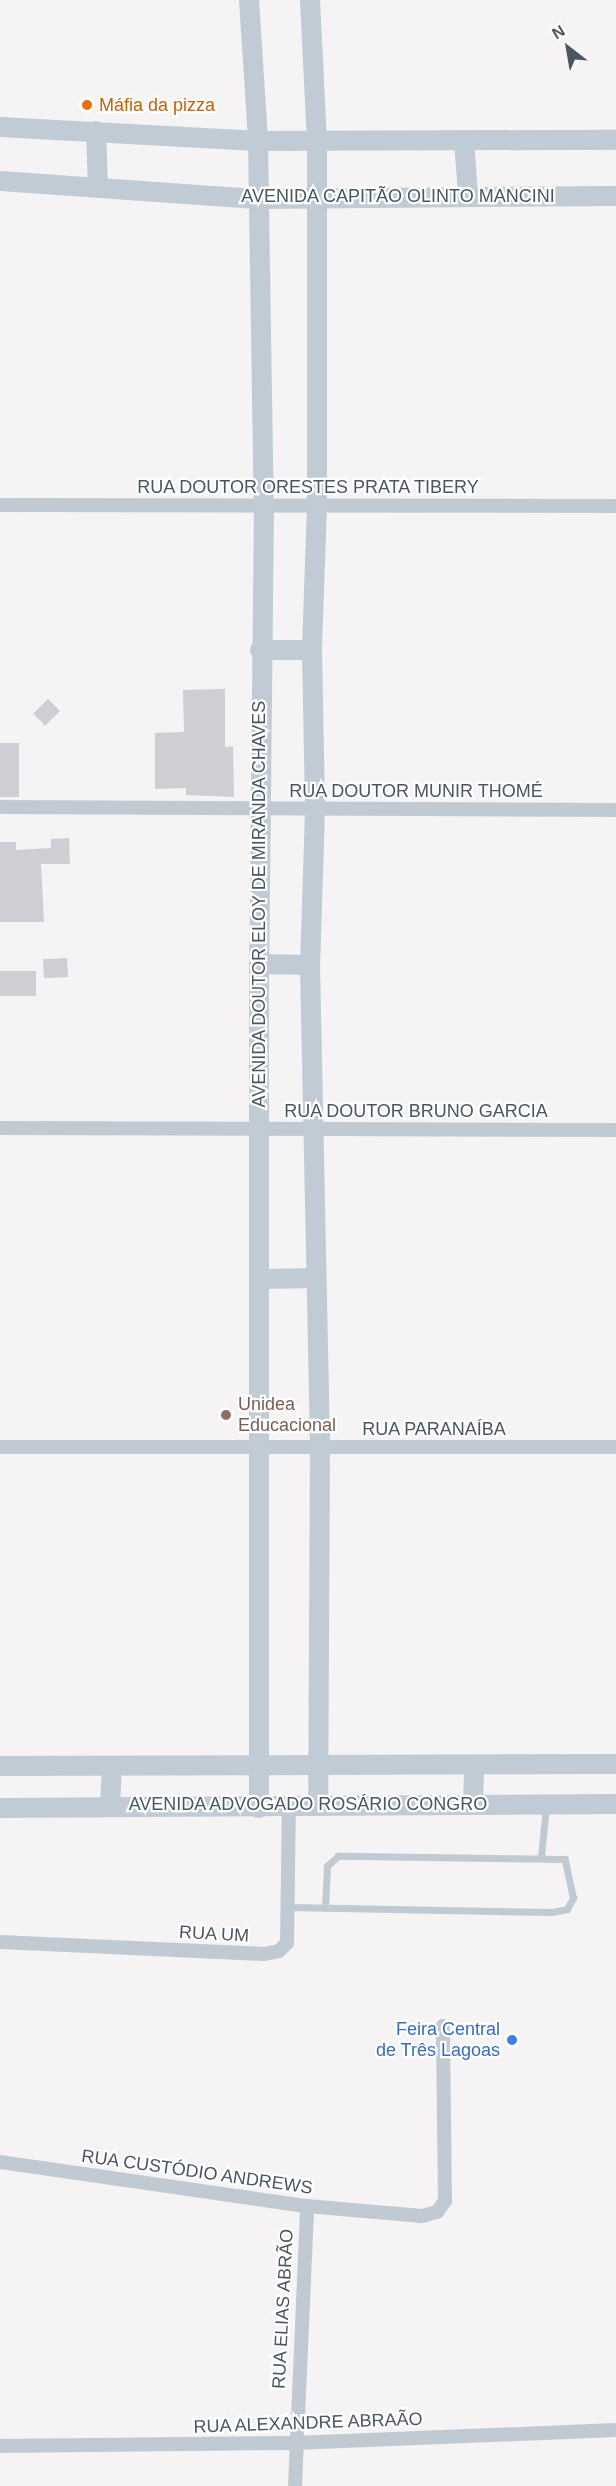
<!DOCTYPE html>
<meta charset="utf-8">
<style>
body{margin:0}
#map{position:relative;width:616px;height:2486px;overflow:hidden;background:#f5f3f3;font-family:Arial,sans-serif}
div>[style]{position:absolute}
.building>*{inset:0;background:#cdcfd5;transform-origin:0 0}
.lane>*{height:7px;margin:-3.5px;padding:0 3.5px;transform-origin:3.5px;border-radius:3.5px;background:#c1cad2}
.street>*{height:14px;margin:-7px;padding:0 7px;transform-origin:7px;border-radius:7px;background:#c1cad2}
.secondary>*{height:20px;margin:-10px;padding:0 10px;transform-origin:10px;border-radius:10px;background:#c1cbd6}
.dots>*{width:16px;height:16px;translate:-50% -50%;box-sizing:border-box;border:3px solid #fff;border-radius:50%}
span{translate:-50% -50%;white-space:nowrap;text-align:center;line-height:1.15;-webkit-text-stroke:4.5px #fff;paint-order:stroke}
.food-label{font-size:18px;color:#c56008}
.left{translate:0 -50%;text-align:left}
.street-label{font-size:18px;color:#4a5661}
.education-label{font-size:18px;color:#785e54}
.shop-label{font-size:18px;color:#366cbe}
.right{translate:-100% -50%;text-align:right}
.north{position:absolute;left:538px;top:18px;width:60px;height:60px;-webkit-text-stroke:4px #fff;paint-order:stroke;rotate:329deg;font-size:16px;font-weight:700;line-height:24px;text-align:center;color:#4a5661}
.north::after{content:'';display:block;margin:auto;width:21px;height:27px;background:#4a5661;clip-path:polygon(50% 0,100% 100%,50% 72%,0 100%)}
</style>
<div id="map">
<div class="building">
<i style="clip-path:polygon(225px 689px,225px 747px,233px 746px,234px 797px,186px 795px,186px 788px,155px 789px,155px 733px,184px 732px,183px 690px)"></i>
<i style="left:48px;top:699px;width:17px;height:21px;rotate:45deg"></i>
<i style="left:0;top:743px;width:19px;height:54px"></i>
<i style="clip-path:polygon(69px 838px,70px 864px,41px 864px,44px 922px,0 922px,0 842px,16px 842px,16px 850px,51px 848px,51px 839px)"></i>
<i style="left:67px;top:958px;width:19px;height:24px;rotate:87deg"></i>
<i style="left:36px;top:971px;width:25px;height:36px;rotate:90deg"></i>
</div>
<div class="lane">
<i style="left:541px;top:1857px;width:51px;rotate:-84.4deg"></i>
<i style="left:288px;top:1907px;width:264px;rotate:1.1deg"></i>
<i style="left:552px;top:1912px;width:15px;rotate:-11deg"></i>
<i style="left:567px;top:1909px;width:13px;rotate:-61deg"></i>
<i style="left:573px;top:1898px;width:40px;rotate:-102deg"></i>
<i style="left:565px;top:1859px;width:227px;rotate:-179.2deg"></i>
<i style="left:338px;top:1856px;width:15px;rotate:138deg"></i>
<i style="left:327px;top:1866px;width:42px;rotate:92.7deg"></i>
</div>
<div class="street">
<i style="left:0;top:505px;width:616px;rotate:0.09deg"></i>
<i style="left:0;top:807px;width:616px;rotate:0.28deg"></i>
<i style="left:0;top:1128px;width:616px;rotate:0.19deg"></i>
<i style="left:0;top:1447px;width:616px"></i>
<i style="left:0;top:1942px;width:264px;rotate:2.6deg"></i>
<i style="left:264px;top:1954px;width:15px;rotate:-11deg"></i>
<i style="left:279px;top:1951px;width:11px;rotate:-45deg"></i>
<i style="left:287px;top:1943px;width:137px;rotate:-89.2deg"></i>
<i style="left:0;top:2162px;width:310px;rotate:8.2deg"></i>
<i style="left:307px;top:2206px;width:115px;rotate:5deg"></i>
<i style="left:422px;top:2216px;width:16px;rotate:-15deg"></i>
<i style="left:437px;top:2212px;width:14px;rotate:-54deg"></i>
<i style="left:445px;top:2201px;width:175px;rotate:-90.7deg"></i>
<i style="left:0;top:2446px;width:294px;rotate:-0.6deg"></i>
<i style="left:294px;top:2443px;width:322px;rotate:-2.3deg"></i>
<i style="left:295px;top:2486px;width:280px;rotate:-87.5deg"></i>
</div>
<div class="secondary">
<i style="left:249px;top:0;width:141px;rotate:86.3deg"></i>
<i style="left:258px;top:141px;width:364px;rotate:89.1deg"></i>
<i style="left:264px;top:505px;width:459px;rotate:90.6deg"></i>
<i style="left:259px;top:964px;width:844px;rotate:90deg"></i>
<i style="left:310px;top:0;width:141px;rotate:87.2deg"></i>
<i style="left:317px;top:141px;width:364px;rotate:90deg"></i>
<i style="left:317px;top:505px;width:145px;rotate:92deg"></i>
<i style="left:312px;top:650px;width:159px;rotate:88.9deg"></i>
<i style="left:315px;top:809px;width:156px;rotate:91.8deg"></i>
<i style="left:310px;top:965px;width:482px;rotate:88.8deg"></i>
<i style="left:320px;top:1447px;width:358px;rotate:90.3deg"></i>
<i style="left:0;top:127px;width:258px;rotate:3.1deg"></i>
<i style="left:258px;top:141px;width:358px;rotate:-0.2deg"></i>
<i style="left:96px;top:131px;width:55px;rotate:87.9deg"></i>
<i style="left:464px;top:140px;width:55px;rotate:85.8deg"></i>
<i style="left:0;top:181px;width:261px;rotate:4deg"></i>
<i style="left:260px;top:199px;width:356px;rotate:-0.5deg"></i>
<i style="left:260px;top:650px;width:52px"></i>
<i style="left:259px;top:964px;width:51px;rotate:1.1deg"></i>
<i style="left:262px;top:1279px;width:54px;rotate:-1.1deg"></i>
<i style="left:0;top:1766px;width:616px;rotate:-0.19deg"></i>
<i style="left:473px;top:1803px;width:38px;rotate:-88deg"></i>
<i style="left:110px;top:1804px;width:38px;rotate:-87deg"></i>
<i style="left:0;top:1808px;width:616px;rotate:-0.37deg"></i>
</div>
<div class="dots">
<i style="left:87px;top:105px;background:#e8710a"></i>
<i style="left:226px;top:1415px;background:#8d6e63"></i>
<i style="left:512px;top:2040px;background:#3f7fe0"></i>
</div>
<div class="food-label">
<span class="left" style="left:99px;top:105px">Máfia da pizza</span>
</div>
<div class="street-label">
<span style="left:398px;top:196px">AVENIDA CAPITÃO OLINTO MANCINI</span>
<span style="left:308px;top:487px">RUA DOUTOR ORESTES PRATA TIBERY</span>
<span style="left:416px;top:791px">RUA DOUTOR MUNIR THOMÉ</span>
<span style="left:259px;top:904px;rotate:-90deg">AVENIDA DOUTOR ELOY DE MIRANDA CHAVES</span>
<span style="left:416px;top:1111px">RUA DOUTOR BRUNO GARCIA</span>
<span style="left:434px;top:1429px">RUA PARANAÍBA</span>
<span style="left:308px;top:1804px">AVENIDA ADVOGADO ROSÁRIO CONGRO</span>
<span style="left:214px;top:1934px;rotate:3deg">RUA UM</span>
<span style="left:197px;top:2172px;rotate:8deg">RUA CUSTÓDIO ANDREWS</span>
<span style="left:283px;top:2309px;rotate:-87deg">RUA ELIAS ABRÃO</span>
<span style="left:308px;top:2423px;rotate:-2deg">RUA ALEXANDRE ABRAÃO</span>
</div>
<div class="education-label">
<span class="left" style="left:238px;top:1415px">Unidea<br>Educacional</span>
</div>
<div class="shop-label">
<span class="right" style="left:500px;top:2040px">Feira Central<br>de Três Lagoas</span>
</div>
<div class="north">N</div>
</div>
